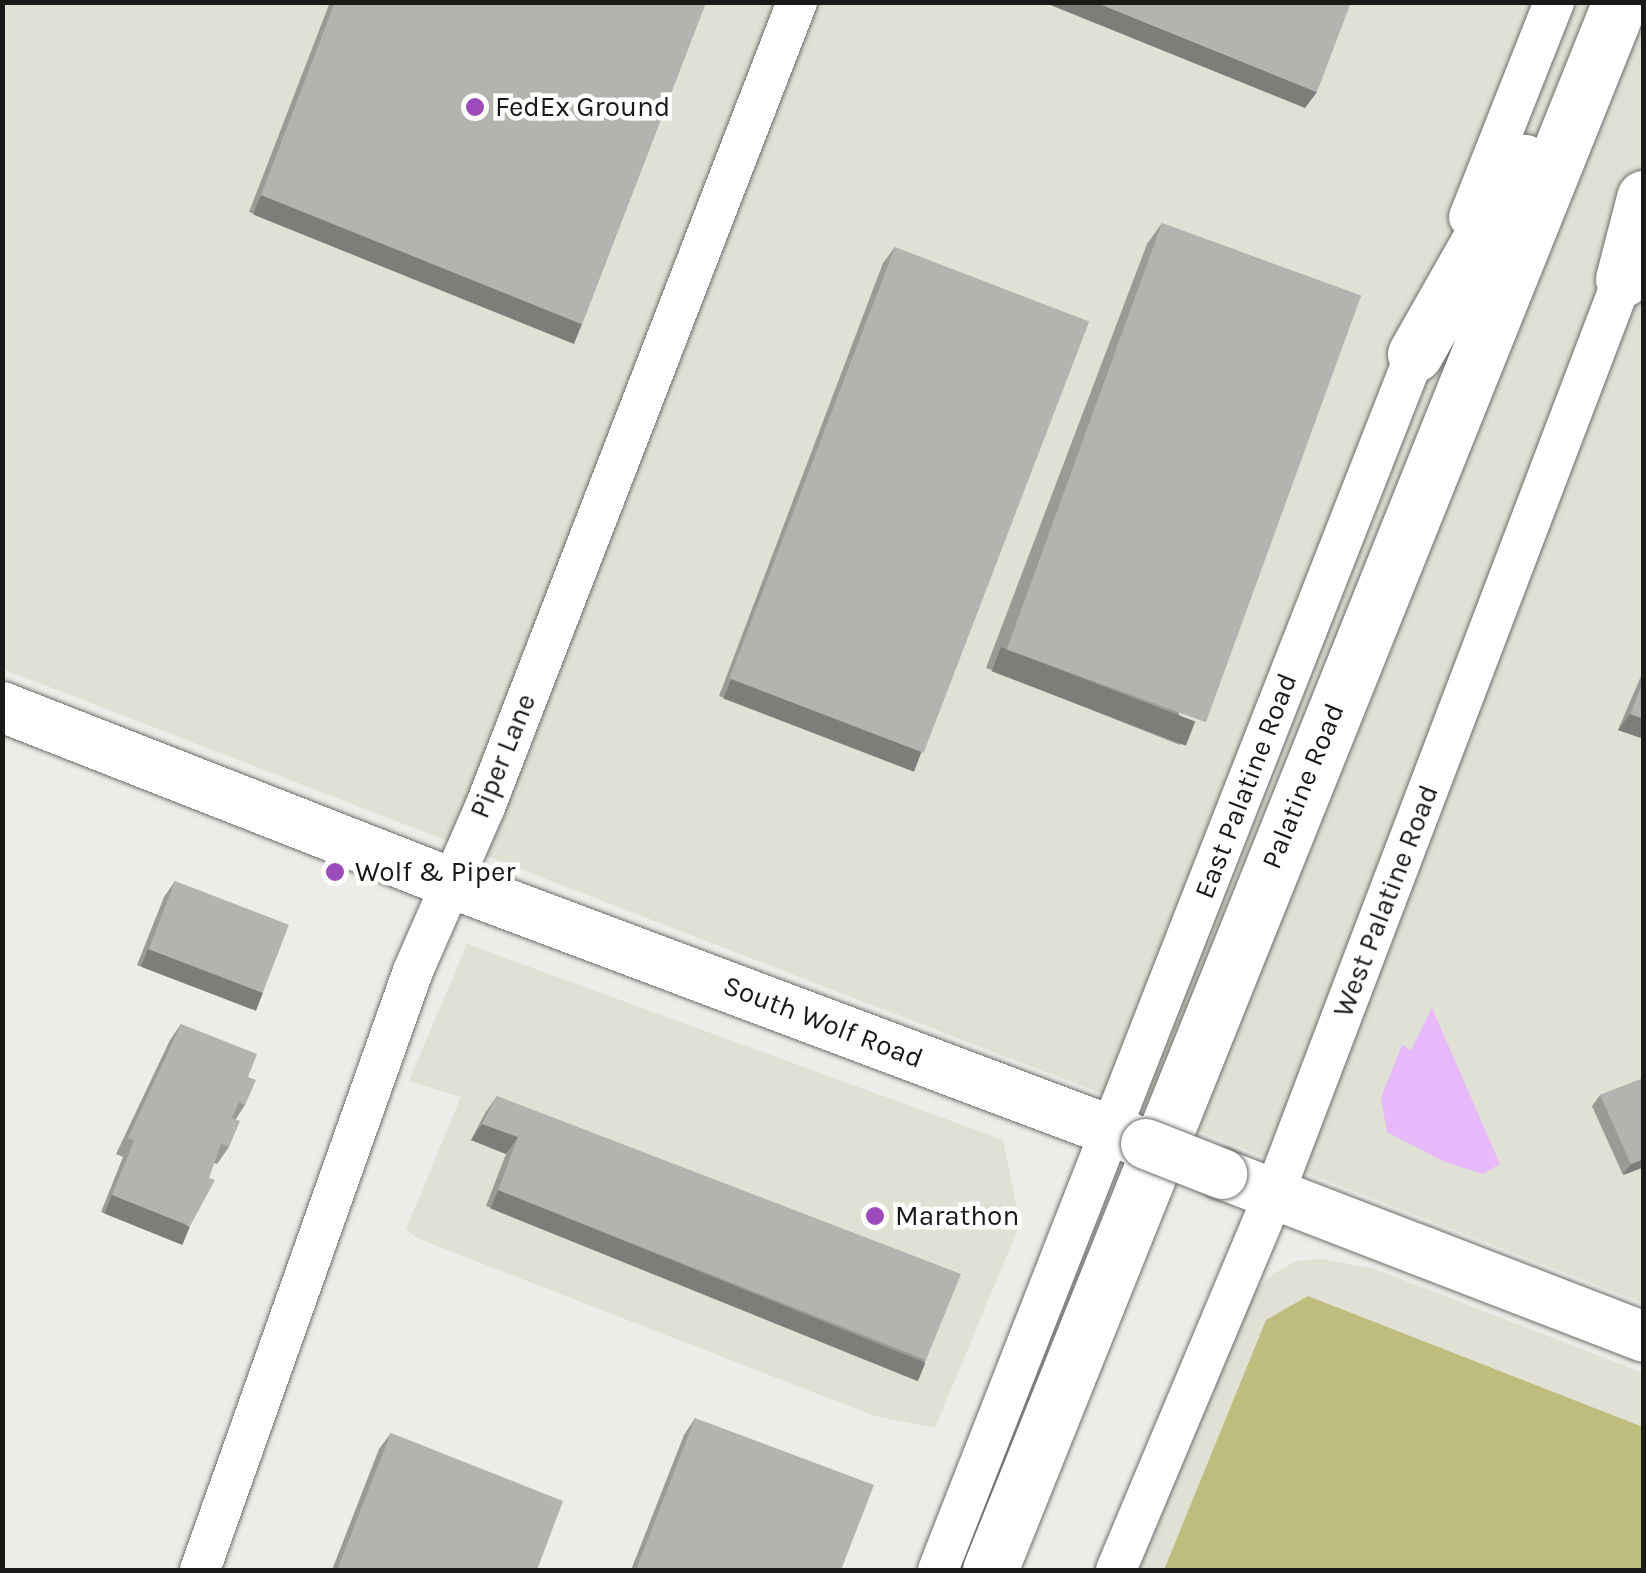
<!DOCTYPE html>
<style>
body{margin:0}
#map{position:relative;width:1646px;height:1573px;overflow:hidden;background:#ecece8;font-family:Karla,sans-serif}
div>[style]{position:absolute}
.built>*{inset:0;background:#e0e0d5}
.green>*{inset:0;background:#bfbd7d}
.water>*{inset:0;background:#e7b8fa}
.roads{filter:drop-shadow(0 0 2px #6d6d6a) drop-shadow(0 0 2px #6d6d6a)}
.minor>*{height:40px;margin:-20px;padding:0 20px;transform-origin:20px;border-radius:20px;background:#fff}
.major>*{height:50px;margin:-25px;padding:0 25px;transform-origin:25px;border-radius:25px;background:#fff}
.highway>*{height:55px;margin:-27.5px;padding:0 27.5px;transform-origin:27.5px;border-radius:27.5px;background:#fff}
.bridges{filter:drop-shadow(0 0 2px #6d6d6a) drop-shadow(0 0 2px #6d6d6a)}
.major-bridge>*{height:50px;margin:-25px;padding:0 25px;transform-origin:25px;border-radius:25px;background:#fff}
.wall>*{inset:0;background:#9a9a96}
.shaded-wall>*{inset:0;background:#7d7d7a;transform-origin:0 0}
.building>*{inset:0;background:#b3b3af;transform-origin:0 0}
.dots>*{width:28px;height:28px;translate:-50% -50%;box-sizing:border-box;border:5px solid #fffffe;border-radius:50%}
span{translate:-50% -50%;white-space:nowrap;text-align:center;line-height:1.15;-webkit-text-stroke:9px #fffffe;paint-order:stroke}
.poi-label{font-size:28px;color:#191917}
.left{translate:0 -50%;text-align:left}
.street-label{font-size:28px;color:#191917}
.frame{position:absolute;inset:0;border:5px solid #191917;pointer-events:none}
</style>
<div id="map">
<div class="built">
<i style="clip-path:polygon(2px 3px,1643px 3px,1643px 1303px,3px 669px)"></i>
<i style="clip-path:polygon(467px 944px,1003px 1140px,1020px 1224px,935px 1428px,875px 1416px,419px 1239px,406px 1229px,461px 1097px,409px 1081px)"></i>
<i style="clip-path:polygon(1322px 1259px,1375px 1269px,1643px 1373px,1643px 1570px,1133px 1570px,1251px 1294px,1273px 1274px,1296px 1261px)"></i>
</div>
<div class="green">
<i style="clip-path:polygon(1308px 1296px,1643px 1427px,1643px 1570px,1164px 1570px,1266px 1320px)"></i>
</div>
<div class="water">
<i style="clip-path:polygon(1432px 1008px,1500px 1164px,1483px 1174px,1445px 1162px,1387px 1132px,1381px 1098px,1402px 1045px,1411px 1050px)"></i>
</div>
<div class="roads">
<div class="minor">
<i style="left:1469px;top:217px;width:231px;rotate:-68.4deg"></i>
<i style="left:200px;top:1570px;width:636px;rotate:-70.42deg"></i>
<i style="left:413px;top:971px;width:179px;rotate:-66.3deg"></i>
<i style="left:485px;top:807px;width:863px;rotate:-68.81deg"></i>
<i style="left:938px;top:1570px;width:1335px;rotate:-68.57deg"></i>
<i style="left:1116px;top:1570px;width:408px;rotate:-67.2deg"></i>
<i style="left:1274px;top:1194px;width:1008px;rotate:-69.14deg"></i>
</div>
<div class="major">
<i style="left:2px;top:707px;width:482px;rotate:21.4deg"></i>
<i style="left:451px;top:883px;width:742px;rotate:20.58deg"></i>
<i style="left:1222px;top:1174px;width:452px;rotate:21.1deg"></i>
</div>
<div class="highway">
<i style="left:1623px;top:279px;width:84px;rotate:-75.5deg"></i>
<i style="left:1415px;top:354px;width:221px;rotate:-60.4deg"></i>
<i style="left:990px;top:1570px;width:1690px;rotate:-68.11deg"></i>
</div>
</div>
<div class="bridges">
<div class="major-bridge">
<i style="left:1146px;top:1144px;width:82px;rotate:21.5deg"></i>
</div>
</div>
<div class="wall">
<i style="clip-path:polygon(330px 2px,706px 2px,582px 324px,570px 341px,249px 212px)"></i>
<i style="clip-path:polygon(1162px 223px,1180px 745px,986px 668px,1147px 244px)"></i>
<i style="clip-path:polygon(895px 247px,922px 751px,911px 768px,719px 696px,883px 263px)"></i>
<i style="clip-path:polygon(1644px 669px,1644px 739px,1618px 730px)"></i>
<i style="clip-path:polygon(175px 881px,263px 993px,251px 1009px,137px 965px,164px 897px)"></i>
<i style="clip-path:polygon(181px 1024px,248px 1077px,245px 1105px,236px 1119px,229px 1147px,217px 1164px,214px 1163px,178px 1243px,101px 1212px,123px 1157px,116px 1154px,170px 1040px)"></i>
<i style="clip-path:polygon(1644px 1078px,1644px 1167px,1623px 1175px,1592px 1106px,1600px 1095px)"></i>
<i style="clip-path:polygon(497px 1096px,926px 1360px,915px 1376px,486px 1206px,506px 1154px,471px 1140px,485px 1113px)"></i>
<i style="clip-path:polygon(695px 1418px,841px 1570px,631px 1570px,684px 1435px)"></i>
<i style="clip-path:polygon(391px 1433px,537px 1570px,332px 1570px,379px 1449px)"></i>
</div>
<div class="shaded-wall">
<i style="clip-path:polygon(1043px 2px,1095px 2px,1317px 92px,1305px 108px)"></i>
<i style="left:261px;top:195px;width:346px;height:21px;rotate:22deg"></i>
<i style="left:1001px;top:647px;width:208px;height:26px;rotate:21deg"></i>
<i style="left:731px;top:679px;width:204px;height:21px;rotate:21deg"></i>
<i style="clip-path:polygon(1630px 714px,1644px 719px,1644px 739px,1618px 730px)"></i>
<i style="left:148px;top:949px;width:123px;height:19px;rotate:21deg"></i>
<i style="clip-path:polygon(482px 1124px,518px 1137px,506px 1154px,471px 1140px)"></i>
<i style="clip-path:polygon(1644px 1159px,1644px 1167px,1623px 1175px,1631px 1164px)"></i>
<i style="left:498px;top:1190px;width:461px;height:20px;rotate:22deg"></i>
<i style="left:112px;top:1195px;width:84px;height:20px;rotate:22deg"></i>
</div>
<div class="building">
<i style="clip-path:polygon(335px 2px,706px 2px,582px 324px,261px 195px)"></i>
<i style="clip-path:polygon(1095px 2px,1351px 2px,1317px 92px)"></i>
<i style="left:1162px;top:223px;width:212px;height:454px;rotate:20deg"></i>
<i style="left:895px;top:247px;width:208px;height:462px;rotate:21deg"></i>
<i style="clip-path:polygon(1644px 680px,1644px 719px,1630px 714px)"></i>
<i style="left:175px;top:881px;width:122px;height:73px;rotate:21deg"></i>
<i style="clip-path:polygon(181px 1024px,257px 1054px,248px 1077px,256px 1080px,245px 1105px,239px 1102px,232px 1118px,240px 1121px,229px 1147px,221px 1144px,209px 1178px,215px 1180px,190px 1226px,112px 1195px,134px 1141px,128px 1138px)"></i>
<i style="clip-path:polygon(1644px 1078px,1644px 1159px,1631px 1164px,1600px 1095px)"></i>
<i style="clip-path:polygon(497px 1096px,961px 1274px,926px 1360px,498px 1190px,518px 1137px,482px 1124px)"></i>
<i style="clip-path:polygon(695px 1418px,874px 1485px,841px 1570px,636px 1570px)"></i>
<i style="clip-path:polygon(391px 1433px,563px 1501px,537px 1570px,337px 1570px)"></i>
</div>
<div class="dots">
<i style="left:475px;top:107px;background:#9c4bbb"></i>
<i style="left:335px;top:872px;background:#9c4bbb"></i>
<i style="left:875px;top:1216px;background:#9c4bbb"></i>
</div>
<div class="poi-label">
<span class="left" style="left:495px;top:107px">FedEx Ground</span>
<span class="left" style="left:355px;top:872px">Wolf &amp; Piper</span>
<span class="left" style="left:895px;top:1216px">Marathon</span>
</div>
<div class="street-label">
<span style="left:503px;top:756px;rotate:-68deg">Piper Lane</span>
<span style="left:1246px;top:786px;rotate:-69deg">East Palatine Road</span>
<span style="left:1303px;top:786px;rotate:-68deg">Palatine Road</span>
<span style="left:1386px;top:901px;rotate:-69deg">West Palatine Road</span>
<span style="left:823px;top:1022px;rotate:21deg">South Wolf Road</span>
</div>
<div class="frame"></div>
</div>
